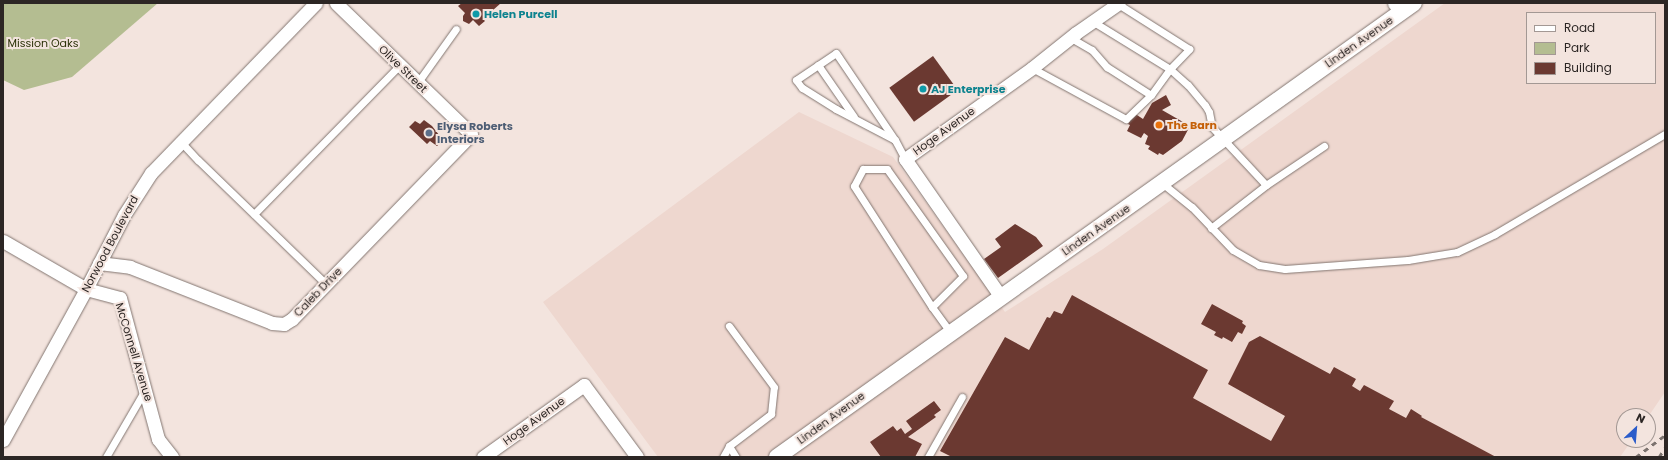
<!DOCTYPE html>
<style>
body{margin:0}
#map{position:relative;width:1668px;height:460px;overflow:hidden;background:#f3e4de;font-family:Poppins,sans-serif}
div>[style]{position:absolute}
.built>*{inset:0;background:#eed7cf}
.green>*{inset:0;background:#b4bd91}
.building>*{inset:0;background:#6b3931;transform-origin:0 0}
.roads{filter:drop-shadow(0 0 1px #827570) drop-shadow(0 0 1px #827570)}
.service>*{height:7px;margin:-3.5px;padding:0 3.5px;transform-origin:3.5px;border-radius:3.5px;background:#fff}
.minor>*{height:13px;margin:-6.5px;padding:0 6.5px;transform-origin:6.5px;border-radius:6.5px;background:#fff}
.tertiary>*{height:16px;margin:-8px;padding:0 8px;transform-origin:8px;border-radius:8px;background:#fff}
.rail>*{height:3px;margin-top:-1.5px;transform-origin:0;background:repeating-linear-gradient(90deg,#7c736f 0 5px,transparent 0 10px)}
.dots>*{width:11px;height:11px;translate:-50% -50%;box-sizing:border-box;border:2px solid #f3e4de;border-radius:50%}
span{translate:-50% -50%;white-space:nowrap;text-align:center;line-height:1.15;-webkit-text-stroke:4px #f3e4de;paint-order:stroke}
.culture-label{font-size:11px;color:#0d838f;font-weight:700}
.left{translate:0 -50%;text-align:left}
.street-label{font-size:11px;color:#2c2624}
.park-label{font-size:11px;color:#2b3107}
.food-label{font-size:11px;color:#c56008;font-weight:700}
.service-label{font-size:11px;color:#4e5e75;font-weight:700}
.frame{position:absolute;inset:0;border:4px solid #2c2624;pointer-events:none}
.legend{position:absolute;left:1526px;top:12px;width:130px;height:72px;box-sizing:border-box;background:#f3e4de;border:1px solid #a39894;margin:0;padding:5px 7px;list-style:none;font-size:12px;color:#2c2624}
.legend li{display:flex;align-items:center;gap:8px;height:20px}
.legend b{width:20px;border:1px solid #a39894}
.north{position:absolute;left:1616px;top:408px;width:40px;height:40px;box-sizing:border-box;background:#f3e4de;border:1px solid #a39894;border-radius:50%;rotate:26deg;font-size:11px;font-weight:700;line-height:16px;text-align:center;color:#2c2624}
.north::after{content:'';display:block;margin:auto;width:14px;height:18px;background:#2b5cca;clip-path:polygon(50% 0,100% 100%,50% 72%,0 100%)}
</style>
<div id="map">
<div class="built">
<i style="clip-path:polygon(evenodd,1445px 3px,1665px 3px,1665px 392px,1648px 417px,1624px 416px,1624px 440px,1632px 440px,1620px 457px,658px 457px,543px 302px,799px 112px,893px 157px,1005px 312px,1103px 249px,1445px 3px,1527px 13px,1655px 13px,1655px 83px,1527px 83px,1527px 13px)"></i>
</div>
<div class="green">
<i style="clip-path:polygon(3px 3px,158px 3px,72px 77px,24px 90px,3px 80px)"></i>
</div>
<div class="building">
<i style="clip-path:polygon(462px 3px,501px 3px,483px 19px,485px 21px,479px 26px,473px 20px,469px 24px,463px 21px,463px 16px,465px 13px,458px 6px)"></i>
<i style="left:933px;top:56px;width:42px;height:54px;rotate:54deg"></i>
<i style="clip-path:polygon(1166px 95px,1171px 105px,1162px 110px,1190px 126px,1182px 141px,1163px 155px,1159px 153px,1158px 155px,1148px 149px,1150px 146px,1145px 144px,1148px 136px,1144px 133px,1141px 138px,1127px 131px,1130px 125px,1128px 124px,1134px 113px,1143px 119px,1152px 103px)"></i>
<i style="clip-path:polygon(424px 120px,432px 126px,443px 140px,437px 146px,430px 141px,427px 144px,409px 127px,415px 121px,420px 124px)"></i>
<i style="clip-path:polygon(1015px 224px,1036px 237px,1043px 246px,998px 278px,984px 259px,1001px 247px,995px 239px)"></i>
<i style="clip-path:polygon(1072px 295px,1208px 370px,1193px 398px,1271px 441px,1285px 416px,1228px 384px,1249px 342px,1260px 336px,1330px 374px,1334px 367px,1356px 379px,1352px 386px,1360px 391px,1364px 385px,1394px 401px,1389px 409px,1406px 418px,1411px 409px,1422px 416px,1421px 417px,1496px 457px,952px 457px,940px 451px,1005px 337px,1029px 350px,1047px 317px,1050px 318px,1054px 311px,1062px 314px)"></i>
<i style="clip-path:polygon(1212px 304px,1243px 321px,1242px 323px,1246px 326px,1242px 334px,1238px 332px,1232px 342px,1223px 337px,1222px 339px,1214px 335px,1216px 332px,1201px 324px)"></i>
<i style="clip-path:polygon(934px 401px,941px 410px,934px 415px,936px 417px,908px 437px,922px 444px,915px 457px,881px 457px,870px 442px,893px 426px,897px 431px,901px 428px,905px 434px,912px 429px,906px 421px)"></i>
</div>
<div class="roads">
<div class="service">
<i style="left:1092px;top:21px;width:92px;rotate:31.6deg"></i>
<i style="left:1170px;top:69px;width:24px;rotate:42deg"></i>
<i style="left:1188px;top:85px;width:26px;rotate:50deg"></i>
<i style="left:1205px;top:105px;width:8px;rotate:60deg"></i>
<i style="left:1209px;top:112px;width:15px;rotate:79deg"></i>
<i style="left:1212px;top:127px;width:79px;rotate:47deg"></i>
<i style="left:1071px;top:38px;width:24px;rotate:30deg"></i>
<i style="left:1092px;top:50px;width:23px;rotate:49deg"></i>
<i style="left:1107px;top:67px;width:52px;rotate:32.5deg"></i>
<i style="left:818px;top:65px;width:63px;rotate:55.3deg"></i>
<i style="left:1032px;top:68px;width:107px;rotate:28.5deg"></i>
<i style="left:1126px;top:119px;width:35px;rotate:-44deg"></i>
<i style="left:1151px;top:95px;width:32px;rotate:-54deg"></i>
<i style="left:1170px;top:69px;width:28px;rotate:-46deg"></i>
<i style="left:1189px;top:49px;width:84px;rotate:-147.6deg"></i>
<i style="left:418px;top:82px;width:65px;rotate:-54.4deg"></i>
<i style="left:895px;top:140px;width:67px;rotate:-152.3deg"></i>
<i style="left:836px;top:109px;width:40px;rotate:-148deg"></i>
<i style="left:802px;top:88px;width:10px;rotate:-127deg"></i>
<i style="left:796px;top:80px;width:48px;rotate:-34deg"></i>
<i style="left:836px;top:53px;width:105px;rotate:55.9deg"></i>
<i style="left:895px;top:140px;width:21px;rotate:62deg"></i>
<i style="left:181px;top:142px;width:25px;rotate:47deg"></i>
<i style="left:198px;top:160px;width:178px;rotate:44.1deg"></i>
<i style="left:1162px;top:183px;width:38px;rotate:39deg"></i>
<i style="left:1192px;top:207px;width:59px;rotate:46.4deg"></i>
<i style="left:1233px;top:250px;width:30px;rotate:30deg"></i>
<i style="left:1259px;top:265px;width:26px;rotate:9deg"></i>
<i style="left:1285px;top:269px;width:123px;rotate:-4.2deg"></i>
<i style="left:1408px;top:260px;width:50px;rotate:-9.3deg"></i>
<i style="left:1457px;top:252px;width:42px;rotate:-25.3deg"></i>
<i style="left:1495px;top:234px;width:197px;rotate:-30.5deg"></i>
<i style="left:254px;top:214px;width:209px;rotate:-45.6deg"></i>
<i style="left:1211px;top:228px;width:70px;rotate:-38deg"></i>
<i style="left:1266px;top:185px;width:70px;rotate:-33.9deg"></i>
<i style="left:932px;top:307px;width:44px;rotate:-45deg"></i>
<i style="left:963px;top:276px;width:131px;rotate:-125.4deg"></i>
<i style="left:887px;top:169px;width:24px;rotate:180deg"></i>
<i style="left:863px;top:169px;width:19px;rotate:118deg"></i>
<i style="left:854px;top:186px;width:144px;rotate:57.2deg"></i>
<i style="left:932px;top:307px;width:32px;rotate:54deg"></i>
<i style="left:729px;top:446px;width:13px;rotate:58deg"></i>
<i style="left:106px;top:457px;width:78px;rotate:-59.8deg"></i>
<i style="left:723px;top:457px;width:13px;rotate:-61deg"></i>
<i style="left:729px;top:446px;width:53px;rotate:-37.3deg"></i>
<i style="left:771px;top:414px;width:27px;rotate:-84deg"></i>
<i style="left:774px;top:387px;width:76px;rotate:-126.4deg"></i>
<i style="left:928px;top:457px;width:69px;rotate:-60.5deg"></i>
</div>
<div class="minor">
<i style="left:1394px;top:3px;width:11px;rotate:52deg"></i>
<i style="left:3px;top:241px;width:96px;rotate:30deg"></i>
<i style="left:86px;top:289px;width:35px;rotate:15deg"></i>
<i style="left:120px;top:298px;width:146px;rotate:74.9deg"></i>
<i style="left:158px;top:439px;width:23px;rotate:52deg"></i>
<i style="left:99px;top:263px;width:31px;rotate:7deg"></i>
<i style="left:130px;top:267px;width:153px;rotate:21.5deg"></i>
<i style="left:272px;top:323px;width:12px;rotate:5deg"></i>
<i style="left:284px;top:324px;width:9px;rotate:-32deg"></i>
<i style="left:292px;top:319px;width:257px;rotate:-45.9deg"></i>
<i style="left:471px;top:134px;width:188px;rotate:-135.9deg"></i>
<i style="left:1001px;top:297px;width:168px;rotate:-124.8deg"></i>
<i style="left:905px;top:159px;width:156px;rotate:-35.6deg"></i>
<i style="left:1032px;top:68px;width:56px;rotate:-38.5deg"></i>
<i style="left:1076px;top:33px;width:52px;rotate:-34.9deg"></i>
<i style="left:3px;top:440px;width:172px;rotate:-61.2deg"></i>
<i style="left:86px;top:289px;width:83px;rotate:-62.8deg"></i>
<i style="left:124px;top:215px;width:50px;rotate:-57.3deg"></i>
<i style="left:151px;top:173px;width:237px;rotate:-45.9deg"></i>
<i style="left:483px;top:457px;width:124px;rotate:-35.5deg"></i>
<i style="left:584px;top:385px;width:89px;rotate:53.6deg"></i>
</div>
<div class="tertiary">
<i style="left:777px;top:457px;width:782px;rotate:-35.48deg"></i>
</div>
</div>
<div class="rail">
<i style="left:1636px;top:457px;width:36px;rotate:-37deg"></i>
<i style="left:1659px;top:457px;width:11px;rotate:-56deg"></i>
</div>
<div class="dots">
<i style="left:476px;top:14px;background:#0f9aa8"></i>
<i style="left:923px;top:89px;background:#0f9aa8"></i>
<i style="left:1159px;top:125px;background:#e8710a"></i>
<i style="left:429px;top:133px;background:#5c6f8a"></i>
</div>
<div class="culture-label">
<span class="left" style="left:484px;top:14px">Helen Purcell</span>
<span class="left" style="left:931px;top:89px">AJ Enterprise</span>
</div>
<div class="street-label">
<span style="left:1359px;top:42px;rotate:-35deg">Linden Avenue</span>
<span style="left:403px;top:69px;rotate:44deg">Olive Street</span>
<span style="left:944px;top:131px;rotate:-36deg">Hoge Avenue</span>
<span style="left:1096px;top:230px;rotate:-35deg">Linden Avenue</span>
<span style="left:110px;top:244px;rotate:-62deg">Norwood Boulevard</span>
<span style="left:318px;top:292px;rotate:-46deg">Caleb Drive</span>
<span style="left:134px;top:352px;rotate:73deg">McConnell Avenue</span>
<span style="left:831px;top:418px;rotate:-36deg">Linden Avenue</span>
<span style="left:534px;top:421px;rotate:-36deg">Hoge Avenue</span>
</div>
<div class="park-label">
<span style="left:43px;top:43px">Mission Oaks</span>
</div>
<div class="food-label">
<span class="left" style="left:1167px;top:125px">The Barn</span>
</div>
<div class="service-label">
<span class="left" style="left:437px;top:133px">Elysa Roberts<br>Interiors</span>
</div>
<div class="frame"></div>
<ul class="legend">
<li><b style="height:5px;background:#fff"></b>Road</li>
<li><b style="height:11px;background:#b4bd91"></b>Park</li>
<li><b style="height:11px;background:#6b3931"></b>Building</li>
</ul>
<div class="north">N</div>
</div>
